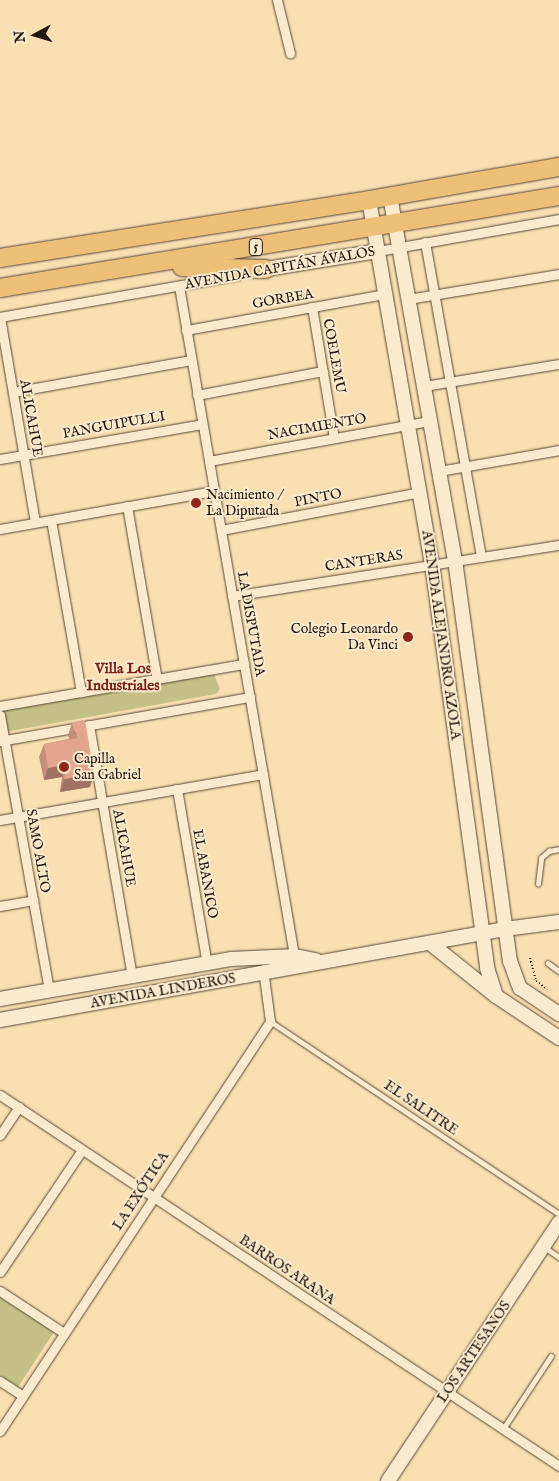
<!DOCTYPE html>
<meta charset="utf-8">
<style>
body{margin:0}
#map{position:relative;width:559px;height:1481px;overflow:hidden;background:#fadfb3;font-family:"IM FELL English",serif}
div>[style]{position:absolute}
.green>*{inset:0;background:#c5c088}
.path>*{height:2px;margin-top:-1px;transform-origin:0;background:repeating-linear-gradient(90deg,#22160c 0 1px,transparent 0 3.5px)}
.roads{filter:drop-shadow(0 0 1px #584836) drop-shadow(0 0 1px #584836)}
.lane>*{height:4.5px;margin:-2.25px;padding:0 2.25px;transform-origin:2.25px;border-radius:2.25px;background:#fceace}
.street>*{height:9px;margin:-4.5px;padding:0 4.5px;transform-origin:4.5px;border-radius:4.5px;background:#fceace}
.secondary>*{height:14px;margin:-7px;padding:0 7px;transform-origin:7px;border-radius:7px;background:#fceace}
.highway>*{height:18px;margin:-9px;padding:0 9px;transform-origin:9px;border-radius:9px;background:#edc07a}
.wall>*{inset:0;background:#c38e7a}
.shaded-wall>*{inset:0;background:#9f7463}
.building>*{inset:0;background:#e3a58e}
.dots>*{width:14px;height:14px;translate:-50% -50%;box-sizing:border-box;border:2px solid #fceace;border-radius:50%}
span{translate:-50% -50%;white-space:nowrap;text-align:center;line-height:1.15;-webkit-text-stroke:4px #fceace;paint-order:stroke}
.shield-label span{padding:1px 4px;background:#fceace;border:1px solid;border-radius:4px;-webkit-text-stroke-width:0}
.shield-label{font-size:12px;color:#22160c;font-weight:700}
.street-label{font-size:14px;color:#22160c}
.poi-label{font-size:14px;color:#22160c}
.left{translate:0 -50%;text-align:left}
.right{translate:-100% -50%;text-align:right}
.neighbourhood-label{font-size:15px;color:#7a1f14;font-weight:700}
.north{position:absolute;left:10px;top:10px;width:50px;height:50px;-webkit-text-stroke:4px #fceace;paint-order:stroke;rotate:264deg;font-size:14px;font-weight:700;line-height:20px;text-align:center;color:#22160c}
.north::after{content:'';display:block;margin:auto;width:18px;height:22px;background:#22160c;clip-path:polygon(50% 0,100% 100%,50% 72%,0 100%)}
</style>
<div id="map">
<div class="green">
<i style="clip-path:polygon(214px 674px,220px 689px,216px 694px,0 733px,0 711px)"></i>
<i style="clip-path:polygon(0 1297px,54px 1332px,18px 1387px,0 1375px)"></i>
</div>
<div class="path">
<i style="left:530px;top:958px;width:24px;rotate:75deg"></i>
<i style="left:536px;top:981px;width:14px;rotate:36deg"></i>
</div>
<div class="roads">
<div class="lane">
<i style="left:538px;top:884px;width:26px;rotate:-83deg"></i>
<i style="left:541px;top:858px;width:11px;rotate:-41deg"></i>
<i style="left:549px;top:851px;width:10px;rotate:-11deg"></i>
<i style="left:548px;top:963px;width:14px;rotate:36deg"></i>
<i style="left:270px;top:1021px;width:348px;rotate:33.7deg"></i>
<i style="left:546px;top:1248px;width:16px;rotate:35deg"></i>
<i style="left:503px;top:1429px;width:87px;rotate:-56.7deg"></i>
</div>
<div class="street">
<i style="left:277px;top:0;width:55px;rotate:76.2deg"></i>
<i style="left:425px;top:242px;width:320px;rotate:79.9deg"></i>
<i style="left:378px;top:251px;width:184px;rotate:-10deg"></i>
<i style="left:179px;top:286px;width:685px;rotate:80.25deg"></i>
<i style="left:408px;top:299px;width:153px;rotate:-9.4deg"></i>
<i style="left:312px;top:307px;width:133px;rotate:80.5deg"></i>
<i style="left:186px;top:330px;width:202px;rotate:-10.3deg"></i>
<i style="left:424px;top:386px;width:137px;rotate:-9.3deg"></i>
<i style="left:13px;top:392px;width:181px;rotate:-10.2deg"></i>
<i style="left:197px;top:395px;width:128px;rotate:-10.8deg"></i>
<i style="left:0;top:459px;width:205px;rotate:-9.8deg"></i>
<i style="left:209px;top:461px;width:225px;rotate:-10.3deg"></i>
<i style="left:439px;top:471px;width:122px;rotate:-9.9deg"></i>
<i style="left:127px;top:506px;width:176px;rotate:80.2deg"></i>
<i style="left:51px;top:520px;width:175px;rotate:80.1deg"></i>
<i style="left:35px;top:522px;width:208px;rotate:-99.7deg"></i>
<i style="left:0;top:317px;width:242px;rotate:-10deg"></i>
<i style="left:0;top:529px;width:217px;rotate:-10.1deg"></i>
<i style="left:221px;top:530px;width:203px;rotate:-10.8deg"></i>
<i style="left:232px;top:596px;width:331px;rotate:-8.9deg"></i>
<i style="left:0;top:706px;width:248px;rotate:-9.8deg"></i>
<i style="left:0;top:715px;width:280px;rotate:79.9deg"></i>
<i style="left:89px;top:725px;width:255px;rotate:80.3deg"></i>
<i style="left:0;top:741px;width:254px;rotate:-10deg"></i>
<i style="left:177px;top:789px;width:178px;rotate:80.3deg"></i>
<i style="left:0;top:820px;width:267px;rotate:-9.9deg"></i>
<i style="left:0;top:906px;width:34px;rotate:-10deg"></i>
<i style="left:0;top:1095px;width:671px;rotate:33.57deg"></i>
<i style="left:0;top:1135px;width:34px;rotate:-56deg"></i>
<i style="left:0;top:1272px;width:147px;rotate:-56.1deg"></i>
<i style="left:0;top:1291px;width:77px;rotate:33.3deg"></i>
<i style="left:0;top:1381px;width:27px;rotate:33deg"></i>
<i style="left:0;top:1431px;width:491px;rotate:-56.6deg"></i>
<i style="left:270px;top:1021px;width:52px;rotate:-97.7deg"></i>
</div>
<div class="secondary">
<i style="left:390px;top:196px;width:370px;rotate:79.9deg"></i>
<i style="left:455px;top:560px;width:405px;rotate:82.2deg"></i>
<i style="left:510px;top:961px;width:29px;rotate:70deg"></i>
<i style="left:520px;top:988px;width:47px;rotate:33.7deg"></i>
<i style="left:369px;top:200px;width:369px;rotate:80.2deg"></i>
<i style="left:432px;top:564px;width:408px;rotate:82.2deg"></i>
<i style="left:487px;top:968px;width:29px;rotate:72deg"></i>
<i style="left:266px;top:269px;width:113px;rotate:-9.1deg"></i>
<i style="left:430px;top:943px;width:85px;rotate:38.8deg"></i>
<i style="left:496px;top:996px;width:76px;rotate:33.7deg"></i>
<i style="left:0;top:999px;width:234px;rotate:-9.8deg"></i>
<i style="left:231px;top:959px;width:64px;rotate:-2.7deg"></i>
<i style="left:295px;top:956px;width:21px;rotate:11deg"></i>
<i style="left:0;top:1020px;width:513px;rotate:-10.21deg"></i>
<i style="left:505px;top:929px;width:54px;rotate:-7.4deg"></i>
<i style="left:388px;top:1481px;width:310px;rotate:-56.5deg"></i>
</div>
<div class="highway">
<i style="left:0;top:258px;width:374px;rotate:-8.9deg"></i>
<i style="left:369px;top:200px;width:193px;rotate:-9.9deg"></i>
<i style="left:182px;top:267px;width:84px;rotate:1.4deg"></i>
<i style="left:0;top:288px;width:567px;rotate:-9.35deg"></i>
</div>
</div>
<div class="wall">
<i style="clip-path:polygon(72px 723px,94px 774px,90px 787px,60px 792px,62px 777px,44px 780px,39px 757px,44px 744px,69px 739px,68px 735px)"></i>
</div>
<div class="shaded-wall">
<i style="clip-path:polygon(67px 764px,62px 777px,44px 780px,48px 768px)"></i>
<i style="clip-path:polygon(94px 774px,90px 787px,60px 792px,64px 779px)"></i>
</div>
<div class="building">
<i style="clip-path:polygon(85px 720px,94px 774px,64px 779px,67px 764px,48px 768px,44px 744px,79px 738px,72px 723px)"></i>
</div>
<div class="dots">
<i style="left:196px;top:503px;background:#8f2418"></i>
<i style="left:408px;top:637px;background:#8f2418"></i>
<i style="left:64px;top:767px;background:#8f2418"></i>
</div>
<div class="shield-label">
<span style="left:256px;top:247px">5</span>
</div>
<div class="street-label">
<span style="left:280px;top:268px;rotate:-10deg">AVENIDA CAPITÁN ÁVALOS</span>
<span style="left:283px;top:299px;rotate:-10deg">GORBEA</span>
<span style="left:334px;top:356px;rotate:80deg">COELEMU</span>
<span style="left:31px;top:418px;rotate:80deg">ALICAHUE</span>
<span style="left:114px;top:425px;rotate:-10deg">PANGUIPULLI</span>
<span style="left:317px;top:427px;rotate:-10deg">NACIMIENTO</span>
<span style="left:318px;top:498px;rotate:-11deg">PINTO</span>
<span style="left:364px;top:561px;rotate:-9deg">CANTERAS</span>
<span style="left:251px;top:624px;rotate:80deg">LA DISPUTADA</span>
<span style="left:441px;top:635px;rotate:82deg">AVENIDA ALEJANDRO AZOLA</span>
<span style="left:124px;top:848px;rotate:80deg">ALICAHUE</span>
<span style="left:38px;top:851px;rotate:80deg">SAMO ALTO</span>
<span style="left:205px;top:874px;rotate:80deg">EL ABANICO</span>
<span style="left:163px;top:991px;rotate:-10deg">AVENIDA LINDEROS</span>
<span style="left:421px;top:1108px;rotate:34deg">EL SALITRE</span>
<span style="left:141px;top:1191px;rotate:-57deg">LA EXÓTICA</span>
<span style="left:287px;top:1270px;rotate:34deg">BARROS ARANA</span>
<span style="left:474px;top:1352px;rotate:-56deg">LOS ARTESANOS</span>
</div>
<div class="poi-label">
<span class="left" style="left:206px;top:503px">Nacimiento /<br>La Diputada</span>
<span class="right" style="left:398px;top:637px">Colegio Leonardo<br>Da Vinci</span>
<span class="left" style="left:74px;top:767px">Capilla<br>San Gabriel</span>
</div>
<div class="neighbourhood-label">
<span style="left:123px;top:677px">Villa Los<br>Industriales</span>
</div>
<div class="north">N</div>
</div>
